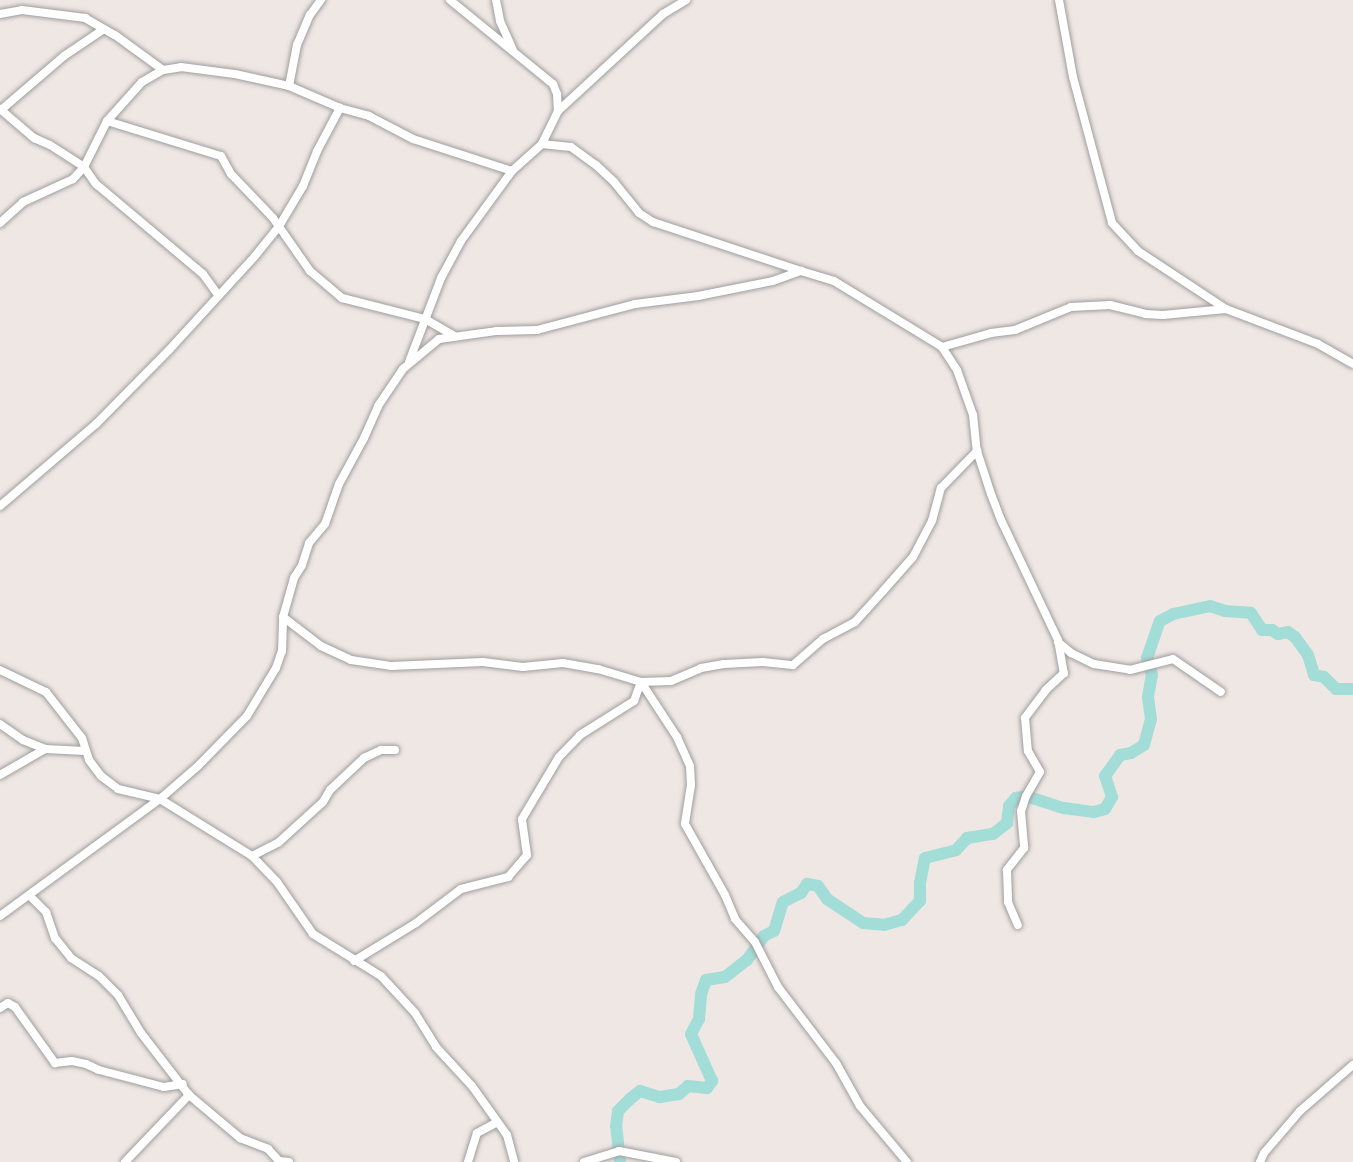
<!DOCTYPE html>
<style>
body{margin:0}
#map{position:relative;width:1353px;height:1162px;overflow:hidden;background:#efe7e3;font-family:Ubuntu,sans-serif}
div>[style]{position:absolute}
.river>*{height:12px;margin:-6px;padding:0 6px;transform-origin:6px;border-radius:6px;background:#a3ddd8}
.roads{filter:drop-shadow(0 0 2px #9e9e9e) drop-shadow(0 0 2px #9e9e9e)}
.minor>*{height:8px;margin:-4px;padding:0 4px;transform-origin:4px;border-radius:4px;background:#fff}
span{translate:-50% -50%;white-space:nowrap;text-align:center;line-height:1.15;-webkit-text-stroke:4.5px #fff;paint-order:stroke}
</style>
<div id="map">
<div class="river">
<i style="left:620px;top:1162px;width:36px;rotate:-96deg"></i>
<i style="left:616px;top:1126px;width:15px;rotate:-82deg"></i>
<i style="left:618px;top:1111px;width:17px;rotate:-45deg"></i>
<i style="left:630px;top:1099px;width:13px;rotate:-39deg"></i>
<i style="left:640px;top:1091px;width:21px;rotate:17deg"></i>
<i style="left:660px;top:1097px;width:19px;rotate:-9deg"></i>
<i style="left:679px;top:1094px;width:12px;rotate:-42deg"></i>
<i style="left:688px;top:1086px;width:19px;rotate:6deg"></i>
<i style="left:707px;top:1088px;width:9px;rotate:-54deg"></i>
<i style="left:712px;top:1081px;width:51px;rotate:-114.1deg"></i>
<i style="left:691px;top:1034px;width:17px;rotate:-62deg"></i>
<i style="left:699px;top:1019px;width:25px;rotate:-85deg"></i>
<i style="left:701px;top:994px;width:15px;rotate:-70deg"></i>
<i style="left:706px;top:980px;width:19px;rotate:-9deg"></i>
<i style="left:725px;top:977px;width:28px;rotate:-38deg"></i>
<i style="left:747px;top:960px;width:29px;rotate:-55deg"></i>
<i style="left:764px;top:936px;width:11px;rotate:-27deg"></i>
<i style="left:774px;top:931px;width:30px;rotate:-73deg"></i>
<i style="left:783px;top:902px;width:20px;rotate:-27deg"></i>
<i style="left:801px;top:893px;width:11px;rotate:-56deg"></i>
<i style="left:807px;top:884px;width:11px;rotate:10deg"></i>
<i style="left:818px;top:886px;width:16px;rotate:55deg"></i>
<i style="left:827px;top:899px;width:43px;rotate:33.7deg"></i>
<i style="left:863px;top:923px;width:21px;rotate:5deg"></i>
<i style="left:884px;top:925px;width:19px;rotate:-16deg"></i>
<i style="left:902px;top:920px;width:26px;rotate:-47deg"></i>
<i style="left:920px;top:901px;width:18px;rotate:-90deg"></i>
<i style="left:920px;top:883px;width:25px;rotate:-79deg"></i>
<i style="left:925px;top:858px;width:32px;rotate:-14deg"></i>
<i style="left:956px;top:850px;width:16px;rotate:-47deg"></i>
<i style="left:967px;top:838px;width:26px;rotate:-9deg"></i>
<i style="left:993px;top:834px;width:18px;rotate:-38deg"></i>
<i style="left:1007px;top:823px;width:17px;rotate:-83deg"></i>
<i style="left:1009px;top:806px;width:11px;rotate:-49deg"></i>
<i style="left:1016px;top:798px;width:10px;rotate:-11deg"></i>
<i style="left:1026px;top:796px;width:40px;rotate:18deg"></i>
<i style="left:1064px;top:808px;width:30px;rotate:8deg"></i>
<i style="left:1094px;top:812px;width:11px;rotate:-15deg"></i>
<i style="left:1105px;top:809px;width:14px;rotate:-60deg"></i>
<i style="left:1112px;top:797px;width:22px;rotate:-108deg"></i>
<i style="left:1105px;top:776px;width:26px;rotate:-54deg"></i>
<i style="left:1120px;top:755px;width:11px;rotate:-10deg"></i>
<i style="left:1131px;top:753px;width:15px;rotate:-32deg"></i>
<i style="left:1144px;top:745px;width:27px;rotate:-75deg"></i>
<i style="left:1151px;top:719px;width:22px;rotate:-98deg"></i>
<i style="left:1148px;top:697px;width:22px;rotate:-80deg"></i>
<i style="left:1152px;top:675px;width:18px;rotate:-106deg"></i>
<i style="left:1147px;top:658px;width:39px;rotate:-71deg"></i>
<i style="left:1160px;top:621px;width:15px;rotate:-28deg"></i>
<i style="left:1173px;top:614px;width:38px;rotate:-12deg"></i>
<i style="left:1210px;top:606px;width:16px;rotate:18deg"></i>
<i style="left:1225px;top:611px;width:26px;rotate:4deg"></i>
<i style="left:1251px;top:613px;width:20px;rotate:57deg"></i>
<i style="left:1262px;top:630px;width:10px"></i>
<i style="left:1272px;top:630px;width:7px;rotate:34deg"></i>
<i style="left:1278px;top:634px;width:10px;rotate:-11deg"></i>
<i style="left:1288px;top:632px;width:9px;rotate:36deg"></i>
<i style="left:1295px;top:637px;width:22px;rotate:54deg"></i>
<i style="left:1308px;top:655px;width:21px;rotate:73deg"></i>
<i style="left:1314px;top:675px;width:10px;rotate:11deg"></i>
<i style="left:1324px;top:677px;width:17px;rotate:45deg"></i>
<i style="left:1336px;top:689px;width:17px"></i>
</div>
<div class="roads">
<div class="minor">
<i style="left:450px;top:0;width:133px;rotate:39.2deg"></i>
<i style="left:553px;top:84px;width:11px;rotate:68deg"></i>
<i style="left:557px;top:94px;width:17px;rotate:87deg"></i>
<i style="left:558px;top:111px;width:37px;rotate:116deg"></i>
<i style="left:496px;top:0;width:21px;rotate:79deg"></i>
<i style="left:500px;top:21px;width:32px;rotate:66deg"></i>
<i style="left:1059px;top:0;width:78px;rotate:79.7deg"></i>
<i style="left:1073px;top:77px;width:151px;rotate:75deg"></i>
<i style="left:1112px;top:223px;width:38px;rotate:47deg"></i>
<i style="left:1138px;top:251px;width:105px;rotate:33.4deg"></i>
<i style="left:0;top:14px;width:22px;rotate:-10deg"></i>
<i style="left:22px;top:10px;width:64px;rotate:7.2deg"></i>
<i style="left:85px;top:18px;width:34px;rotate:30deg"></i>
<i style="left:115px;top:35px;width:59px;rotate:36.1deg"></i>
<i style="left:289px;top:86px;width:42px;rotate:-79deg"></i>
<i style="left:297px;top:45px;width:33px;rotate:-67deg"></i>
<i style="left:310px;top:15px;width:19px;rotate:-54deg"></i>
<i style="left:0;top:109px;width:45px;rotate:40.5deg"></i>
<i style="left:34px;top:138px;width:17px;rotate:24deg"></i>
<i style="left:50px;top:145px;width:40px;rotate:32.9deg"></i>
<i style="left:84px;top:167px;width:21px;rotate:55deg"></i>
<i style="left:96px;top:184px;width:140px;rotate:40.1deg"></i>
<i style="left:203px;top:274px;width:26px;rotate:54deg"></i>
<i style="left:1px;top:110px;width:83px;rotate:-40.6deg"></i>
<i style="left:64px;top:56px;width:48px;rotate:-34deg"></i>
<i style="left:558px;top:111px;width:143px;rotate:-42.7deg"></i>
<i style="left:663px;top:14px;width:27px;rotate:-31deg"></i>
<i style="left:107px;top:121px;width:119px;rotate:17.1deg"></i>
<i style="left:221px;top:156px;width:21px;rotate:61deg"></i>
<i style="left:231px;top:174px;width:61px;rotate:46.3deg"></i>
<i style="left:273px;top:218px;width:65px;rotate:55.1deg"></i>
<i style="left:310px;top:271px;width:42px;rotate:40.2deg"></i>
<i style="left:342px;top:298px;width:86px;rotate:14.2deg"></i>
<i style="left:425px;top:319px;width:34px;rotate:30deg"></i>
<i style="left:0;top:223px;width:31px;rotate:-42deg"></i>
<i style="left:23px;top:202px;width:55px;rotate:-24.7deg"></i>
<i style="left:73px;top:179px;width:16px;rotate:-47deg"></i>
<i style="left:84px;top:167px;width:51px;rotate:-63.4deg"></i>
<i style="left:107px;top:121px;width:52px;rotate:-48.1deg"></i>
<i style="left:142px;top:82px;width:24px;rotate:-30deg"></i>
<i style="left:163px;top:70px;width:18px;rotate:-9deg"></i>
<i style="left:181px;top:67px;width:54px;rotate:7.4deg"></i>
<i style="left:235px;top:74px;width:55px;rotate:12.5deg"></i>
<i style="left:289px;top:86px;width:56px;rotate:23.3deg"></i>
<i style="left:340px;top:108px;width:30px;rotate:15deg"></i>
<i style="left:369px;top:116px;width:50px;rotate:27.6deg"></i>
<i style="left:413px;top:139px;width:104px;rotate:17.9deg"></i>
<i style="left:512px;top:171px;width:40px;rotate:-42deg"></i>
<i style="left:542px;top:144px;width:29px;rotate:6deg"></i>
<i style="left:571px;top:147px;width:31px;rotate:36deg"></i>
<i style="left:596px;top:165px;width:25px;rotate:43deg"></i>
<i style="left:614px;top:182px;width:40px;rotate:51deg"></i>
<i style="left:639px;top:213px;width:17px;rotate:33deg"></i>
<i style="left:653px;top:222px;width:156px;rotate:18.3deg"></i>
<i style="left:942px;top:347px;width:27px;rotate:57deg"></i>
<i style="left:957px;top:370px;width:48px;rotate:70.4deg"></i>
<i style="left:973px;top:415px;width:36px;rotate:84deg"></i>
<i style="left:977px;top:451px;width:45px;rotate:72deg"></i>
<i style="left:991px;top:494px;width:28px;rotate:69deg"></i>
<i style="left:1001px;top:520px;width:133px;rotate:64.6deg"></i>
<i style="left:1058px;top:640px;width:34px;rotate:80deg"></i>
<i style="left:1064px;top:673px;width:25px;rotate:137deg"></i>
<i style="left:1046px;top:690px;width:35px;rotate:127deg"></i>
<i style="left:1025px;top:718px;width:33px;rotate:85deg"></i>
<i style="left:1028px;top:751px;width:24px;rotate:60deg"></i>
<i style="left:1040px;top:772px;width:28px;rotate:120deg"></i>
<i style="left:1026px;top:796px;width:16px;rotate:108deg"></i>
<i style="left:1021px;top:811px;width:37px;rotate:85deg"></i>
<i style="left:1024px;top:848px;width:28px;rotate:128deg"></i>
<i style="left:1007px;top:870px;width:32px;rotate:88deg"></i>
<i style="left:1008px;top:902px;width:25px;rotate:67deg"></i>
<i style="left:409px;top:362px;width:90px;rotate:-69.1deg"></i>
<i style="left:441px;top:278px;width:42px;rotate:-61.6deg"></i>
<i style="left:461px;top:241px;width:87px;rotate:-53.9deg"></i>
<i style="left:0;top:506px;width:126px;rotate:-40.5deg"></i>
<i style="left:96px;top:424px;width:104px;rotate:-45.4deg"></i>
<i style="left:169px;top:350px;width:127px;rotate:-47.5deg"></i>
<i style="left:255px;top:256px;width:36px;rotate:-51deg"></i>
<i style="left:278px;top:228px;width:49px;rotate:-59.2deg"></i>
<i style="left:303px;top:186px;width:38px;rotate:-68deg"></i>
<i style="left:317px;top:151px;width:49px;rotate:-61.9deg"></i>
<i style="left:283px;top:617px;width:48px;rotate:37.3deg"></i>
<i style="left:321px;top:646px;width:33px;rotate:25deg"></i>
<i style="left:351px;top:660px;width:40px;rotate:8.5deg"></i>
<i style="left:391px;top:666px;width:92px;rotate:-2.5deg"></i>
<i style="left:483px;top:662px;width:40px;rotate:7.1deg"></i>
<i style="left:523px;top:667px;width:40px;rotate:-5.7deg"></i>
<i style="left:563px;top:663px;width:36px;rotate:10deg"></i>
<i style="left:598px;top:669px;width:45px;rotate:16.8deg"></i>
<i style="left:641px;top:682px;width:30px;rotate:-2deg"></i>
<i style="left:671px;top:681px;width:33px;rotate:-23deg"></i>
<i style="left:701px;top:668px;width:23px;rotate:-10deg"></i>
<i style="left:724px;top:664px;width:39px;rotate:-3deg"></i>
<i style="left:763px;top:662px;width:30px;rotate:6deg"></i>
<i style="left:793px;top:665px;width:40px;rotate:-41deg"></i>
<i style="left:823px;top:639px;width:36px;rotate:-28deg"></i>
<i style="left:855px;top:622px;width:42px;rotate:-47.9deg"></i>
<i style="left:883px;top:591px;width:45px;rotate:-48.6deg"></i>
<i style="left:913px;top:557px;width:41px;rotate:-62.2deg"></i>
<i style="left:932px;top:521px;width:34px;rotate:-75deg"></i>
<i style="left:941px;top:488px;width:52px;rotate:-45.8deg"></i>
<i style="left:1058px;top:642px;width:17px;rotate:40deg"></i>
<i style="left:1071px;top:653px;width:25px;rotate:26deg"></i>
<i style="left:1094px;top:664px;width:36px;rotate:9deg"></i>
<i style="left:1130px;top:670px;width:44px;rotate:-14.3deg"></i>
<i style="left:1173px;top:659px;width:58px;rotate:34.5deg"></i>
<i style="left:0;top:670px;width:51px;rotate:25.6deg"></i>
<i style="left:46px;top:692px;width:58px;rotate:52deg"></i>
<i style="left:82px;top:738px;width:23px;rotate:72deg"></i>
<i style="left:89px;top:760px;width:20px;rotate:53deg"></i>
<i style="left:101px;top:776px;width:21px;rotate:37deg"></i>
<i style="left:118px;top:789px;width:43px;rotate:13.4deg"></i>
<i style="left:160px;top:799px;width:108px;rotate:31.8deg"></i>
<i style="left:252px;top:856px;width:36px;rotate:46deg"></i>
<i style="left:277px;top:882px;width:63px;rotate:55.3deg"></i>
<i style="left:313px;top:934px;width:80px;rotate:31.7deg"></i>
<i style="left:381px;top:976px;width:50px;rotate:47.4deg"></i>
<i style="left:415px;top:1013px;width:40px;rotate:58deg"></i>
<i style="left:436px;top:1047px;width:53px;rotate:47.3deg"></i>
<i style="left:472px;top:1086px;width:60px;rotate:54.5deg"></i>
<i style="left:507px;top:1135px;width:28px;rotate:75deg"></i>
<i style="left:641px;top:682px;width:66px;rotate:56.8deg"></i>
<i style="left:677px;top:737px;width:32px;rotate:66deg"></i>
<i style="left:690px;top:766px;width:19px;rotate:87deg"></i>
<i style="left:691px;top:785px;width:39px;rotate:99deg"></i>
<i style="left:685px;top:824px;width:81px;rotate:60.6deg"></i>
<i style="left:725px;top:895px;width:26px;rotate:67deg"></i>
<i style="left:735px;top:919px;width:30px;rotate:49deg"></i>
<i style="left:755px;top:942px;width:51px;rotate:62.9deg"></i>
<i style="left:778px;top:987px;width:96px;rotate:52.7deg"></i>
<i style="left:836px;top:1063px;width:49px;rotate:60.8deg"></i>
<i style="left:860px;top:1106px;width:73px;rotate:50deg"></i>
<i style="left:0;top:724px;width:28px;rotate:35deg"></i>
<i style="left:23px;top:740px;width:24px;rotate:22deg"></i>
<i style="left:45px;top:749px;width:40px;rotate:2.9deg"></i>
<i style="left:0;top:775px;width:52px;rotate:-30deg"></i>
<i style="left:252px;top:856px;width:30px;rotate:-27deg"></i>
<i style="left:279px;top:842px;width:59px;rotate:-42.3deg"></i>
<i style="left:323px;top:802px;width:14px;rotate:-60deg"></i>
<i style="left:330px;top:790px;width:47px;rotate:-43.3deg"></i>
<i style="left:364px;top:758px;width:19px;rotate:-25deg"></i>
<i style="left:381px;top:750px;width:14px"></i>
<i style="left:30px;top:896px;width:23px;rotate:45deg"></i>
<i style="left:46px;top:912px;width:28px;rotate:71deg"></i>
<i style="left:55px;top:938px;width:26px;rotate:51deg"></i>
<i style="left:71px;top:958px;width:33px;rotate:33deg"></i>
<i style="left:99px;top:976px;width:27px;rotate:45deg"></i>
<i style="left:118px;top:995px;width:44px;rotate:58.8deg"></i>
<i style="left:141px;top:1033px;width:78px;rotate:52.3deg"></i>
<i style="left:189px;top:1095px;width:67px;rotate:40.1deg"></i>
<i style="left:240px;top:1138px;width:30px;rotate:21deg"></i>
<i style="left:268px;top:1149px;width:16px;rotate:47deg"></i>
<i style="left:279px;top:1161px;width:10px;rotate:6deg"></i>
<i style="left:0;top:916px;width:198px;rotate:-36.2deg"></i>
<i style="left:160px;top:799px;width:50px;rotate:-41deg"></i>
<i style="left:198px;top:766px;width:70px;rotate:-45.6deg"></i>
<i style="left:247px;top:716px;width:56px;rotate:-58.9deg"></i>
<i style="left:276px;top:668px;width:18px;rotate:-71deg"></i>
<i style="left:282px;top:651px;width:34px;rotate:-88deg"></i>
<i style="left:283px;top:617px;width:41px;rotate:-74.2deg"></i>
<i style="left:294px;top:578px;width:15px;rotate:-58deg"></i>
<i style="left:302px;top:565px;width:23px;rotate:-72deg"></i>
<i style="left:309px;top:543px;width:25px;rotate:-50deg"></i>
<i style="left:325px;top:524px;width:42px;rotate:-70.7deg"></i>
<i style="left:339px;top:484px;width:52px;rotate:-61.5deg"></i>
<i style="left:364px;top:438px;width:35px;rotate:-66deg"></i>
<i style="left:378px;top:406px;width:45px;rotate:-56deg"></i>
<i style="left:403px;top:369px;width:47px;rotate:-39.8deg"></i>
<i style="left:439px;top:339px;width:59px;rotate:-7.9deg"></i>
<i style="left:497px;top:331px;width:40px;rotate:-1.4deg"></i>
<i style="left:537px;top:330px;width:101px;rotate:-14.9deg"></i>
<i style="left:635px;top:304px;width:64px;rotate:-7.2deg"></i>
<i style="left:698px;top:296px;width:76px;rotate:-11.3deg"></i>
<i style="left:773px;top:281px;width:30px;rotate:-20deg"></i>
<i style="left:801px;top:271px;width:34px;rotate:17deg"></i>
<i style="left:834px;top:281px;width:127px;rotate:31.4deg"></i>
<i style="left:942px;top:347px;width:51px;rotate:-15.9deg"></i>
<i style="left:991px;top:333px;width:24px;rotate:-7deg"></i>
<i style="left:1015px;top:330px;width:61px;rotate:-22.3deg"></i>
<i style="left:1071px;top:307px;width:39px;rotate:-3deg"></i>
<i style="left:1110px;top:305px;width:36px;rotate:14deg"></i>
<i style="left:1145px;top:314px;width:18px;rotate:3deg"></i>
<i style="left:1163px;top:315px;width:63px;rotate:-5.4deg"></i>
<i style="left:1226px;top:309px;width:98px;rotate:20.8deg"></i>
<i style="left:1318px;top:344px;width:40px;rotate:29.7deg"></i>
<i style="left:354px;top:961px;width:73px;rotate:-31.5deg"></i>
<i style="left:416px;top:923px;width:56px;rotate:-37.1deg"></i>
<i style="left:461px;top:889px;width:49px;rotate:-14.3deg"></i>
<i style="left:508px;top:877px;width:29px;rotate:-49deg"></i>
<i style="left:527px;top:855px;width:36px;rotate:-98deg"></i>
<i style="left:522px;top:819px;width:72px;rotate:-59.2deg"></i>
<i style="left:559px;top:757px;width:30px;rotate:-46deg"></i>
<i style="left:580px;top:735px;width:64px;rotate:-32.2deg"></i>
<i style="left:634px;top:701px;width:20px;rotate:-70deg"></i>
<i style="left:0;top:1008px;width:9px;rotate:-32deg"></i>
<i style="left:8px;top:1003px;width:8px;rotate:30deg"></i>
<i style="left:15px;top:1007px;width:69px;rotate:54.5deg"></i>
<i style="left:55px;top:1063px;width:17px;rotate:-7deg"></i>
<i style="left:72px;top:1061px;width:14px;rotate:12deg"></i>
<i style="left:86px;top:1064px;width:14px;rotate:25deg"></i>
<i style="left:99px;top:1070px;width:67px;rotate:14.7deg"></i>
<i style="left:164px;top:1087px;width:19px;rotate:-9deg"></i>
<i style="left:125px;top:1162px;width:93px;rotate:-46.3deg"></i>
<i style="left:468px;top:1162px;width:30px;rotate:-73deg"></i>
<i style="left:477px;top:1133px;width:21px;rotate:-28deg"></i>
<i style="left:584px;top:1162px;width:37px;rotate:-17deg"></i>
<i style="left:619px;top:1151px;width:58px;rotate:10.9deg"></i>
<i style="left:1260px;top:1162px;width:10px;rotate:-66deg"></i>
<i style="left:1264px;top:1153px;width:55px;rotate:-49.4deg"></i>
<i style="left:1300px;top:1111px;width:70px;rotate:-41deg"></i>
</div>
</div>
</div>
